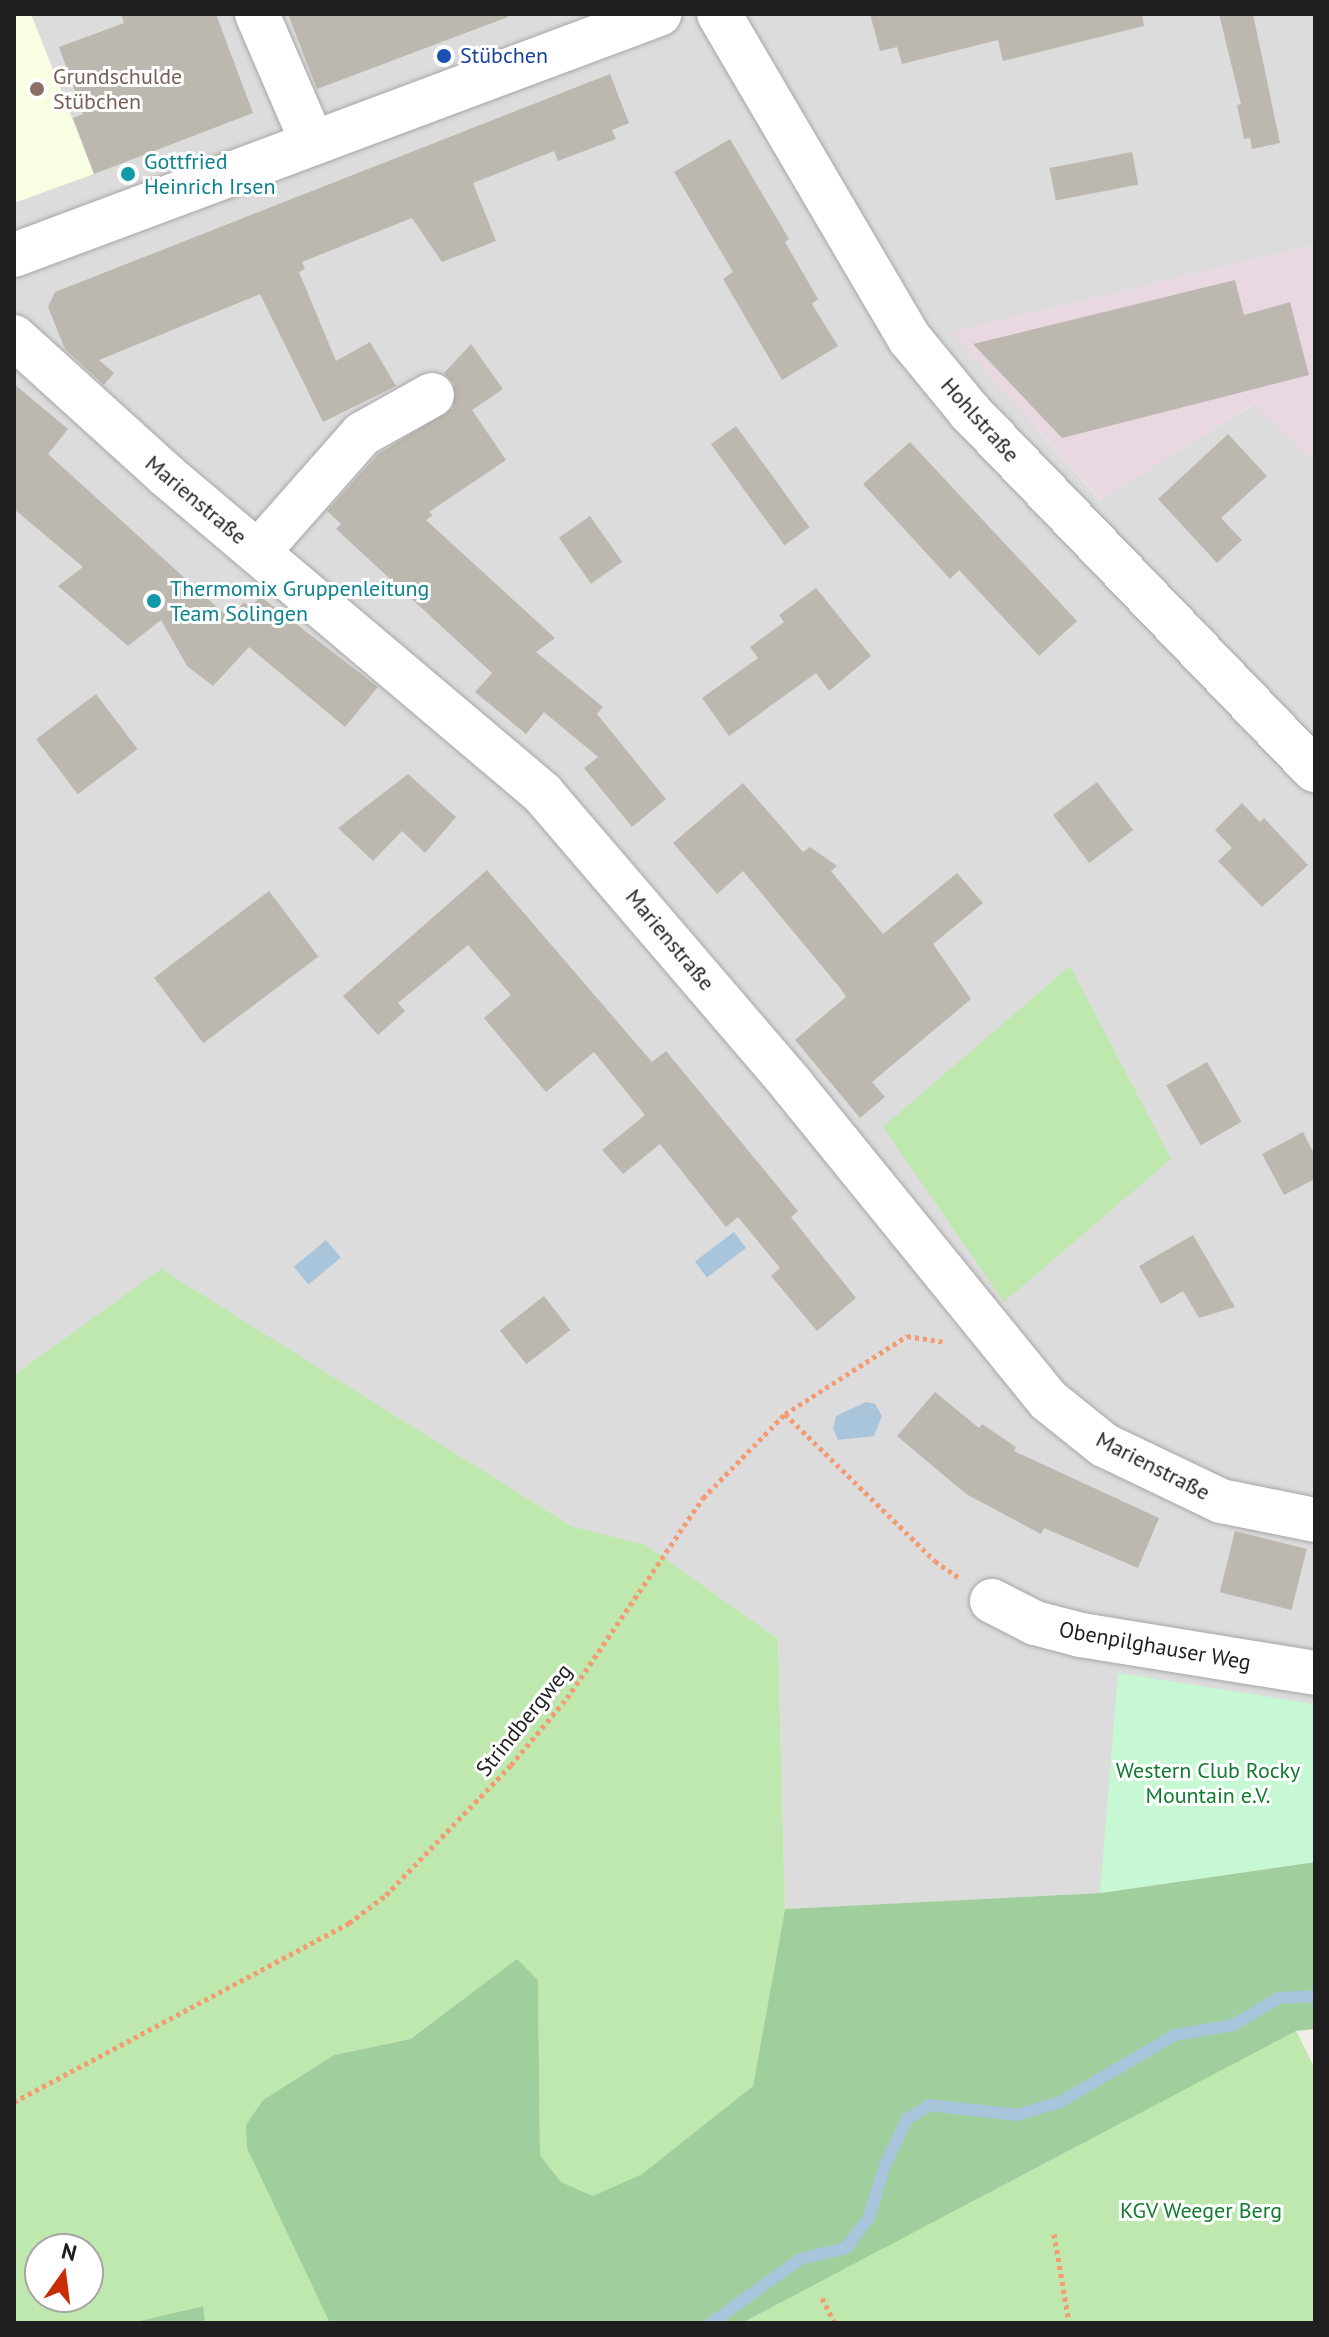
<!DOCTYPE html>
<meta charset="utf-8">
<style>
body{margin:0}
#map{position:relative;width:1329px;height:2337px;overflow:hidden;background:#f0eee6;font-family:"PT Sans",sans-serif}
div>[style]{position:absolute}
.residential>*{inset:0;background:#dddcdc}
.industrial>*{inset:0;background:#e9d8e2}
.education>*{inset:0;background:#f8fee1}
.grass>*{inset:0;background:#bee8ae}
.forest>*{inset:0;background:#a0ce9c}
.park>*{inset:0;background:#c5f8d3}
.water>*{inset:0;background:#a8c5dc;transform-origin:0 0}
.stream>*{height:12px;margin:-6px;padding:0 6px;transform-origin:6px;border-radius:6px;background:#a8c5dc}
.building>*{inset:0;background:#bcb8af;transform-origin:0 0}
.path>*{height:5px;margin-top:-2.5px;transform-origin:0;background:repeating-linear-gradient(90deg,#f59a71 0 4px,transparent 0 8px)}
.roads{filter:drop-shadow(0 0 2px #a6a6a6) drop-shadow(0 0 2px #a6a6a6)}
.minor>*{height:44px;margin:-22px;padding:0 22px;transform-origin:22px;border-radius:22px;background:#fff}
.dots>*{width:22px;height:22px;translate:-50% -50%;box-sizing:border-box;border:4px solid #fff;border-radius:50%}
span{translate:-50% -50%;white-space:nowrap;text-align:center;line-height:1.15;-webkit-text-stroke:6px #fff;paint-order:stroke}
.transit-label{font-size:22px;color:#164399}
.left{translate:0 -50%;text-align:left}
.education-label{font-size:22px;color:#785e54}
.culture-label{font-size:22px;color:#0d838f}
.street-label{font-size:22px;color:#1f1f1f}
.park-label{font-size:22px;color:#0f7b2e}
.frame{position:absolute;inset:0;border:16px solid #1f1f1f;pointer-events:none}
.north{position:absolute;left:24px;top:2233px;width:80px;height:80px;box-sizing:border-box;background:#fff;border:2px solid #a5a5a5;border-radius:50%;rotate:14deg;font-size:22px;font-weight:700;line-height:32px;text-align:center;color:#1f1f1f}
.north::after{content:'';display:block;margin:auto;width:28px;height:36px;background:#c82e06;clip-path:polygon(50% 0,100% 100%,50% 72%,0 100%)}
</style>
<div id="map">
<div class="residential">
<i style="clip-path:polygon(14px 14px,1315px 14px,1315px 245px,952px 332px,1100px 500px,1254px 404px,1309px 456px,1315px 453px,1315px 1862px,1100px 1893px,785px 1909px,778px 1639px,646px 1545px,571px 1526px,161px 1270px,14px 1375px)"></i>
</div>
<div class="industrial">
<i style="clip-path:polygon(1315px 245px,1315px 453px,1309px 456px,1253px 404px,1101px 500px,951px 332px)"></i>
</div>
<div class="education">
<i style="clip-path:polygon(14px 14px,31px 14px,94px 174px,14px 203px)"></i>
</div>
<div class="grass">
<i style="clip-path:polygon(1070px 966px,1171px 1159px,1004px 1302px,883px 1127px)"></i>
<i style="clip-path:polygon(evenodd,161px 1269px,571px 1526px,646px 1545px,778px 1639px,785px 1909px,753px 2086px,642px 2174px,593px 2196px,561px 2182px,540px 2155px,538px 1980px,517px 1960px,409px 2039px,334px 2055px,263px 2100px,330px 2323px,205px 2323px,202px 2306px,131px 2323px,14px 2323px,14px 1375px,161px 1269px,40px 2249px,88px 2249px,88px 2297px,40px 2297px,40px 2249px)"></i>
<i style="clip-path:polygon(1296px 2031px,1315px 2069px,1315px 2323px,742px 2323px)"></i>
</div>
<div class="forest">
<i style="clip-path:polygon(1315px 1862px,1315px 2029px,1296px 2031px,742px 2323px,330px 2323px,247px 2148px,246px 2125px,263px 2100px,334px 2055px,410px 2039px,517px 1959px,538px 1980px,540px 2155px,561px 2182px,593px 2196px,642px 2174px,753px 2086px,785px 1909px,1100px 1893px)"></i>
<i style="clip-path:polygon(203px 2306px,205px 2323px,131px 2323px)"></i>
</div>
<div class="park">
<i style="clip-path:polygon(1118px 1673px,1315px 1704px,1315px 1862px,1100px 1893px)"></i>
</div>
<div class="water">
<i style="left:734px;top:1232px;width:20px;height:49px;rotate:53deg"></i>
<i style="left:326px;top:1240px;width:23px;height:42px;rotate:50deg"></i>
<i style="clip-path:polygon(866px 1402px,875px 1404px,882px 1416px,874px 1436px,838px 1440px,833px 1428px,836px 1416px)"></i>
</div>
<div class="stream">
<i style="left:711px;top:2323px;width:110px;rotate:-35.7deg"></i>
<i style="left:800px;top:2259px;width:47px;rotate:-13.4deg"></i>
<i style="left:846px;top:2248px;width:39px;rotate:-53deg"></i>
<i style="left:869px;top:2217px;width:54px;rotate:-72.9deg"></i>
<i style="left:885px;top:2165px;width:51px;rotate:-64.4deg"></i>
<i style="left:907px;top:2119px;width:26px;rotate:-32deg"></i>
<i style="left:929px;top:2105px;width:89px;rotate:6.5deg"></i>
<i style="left:1017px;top:2115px;width:45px;rotate:-16.8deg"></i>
<i style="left:1060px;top:2102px;width:133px;rotate:-30.2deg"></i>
<i style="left:1175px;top:2035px;width:59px;rotate:-9.8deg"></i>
<i style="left:1233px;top:2025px;width:53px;rotate:-30.4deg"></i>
<i style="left:1279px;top:1998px;width:36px;rotate:-3deg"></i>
</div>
<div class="building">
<i style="clip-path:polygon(121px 14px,216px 14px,253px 113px,94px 174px,73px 118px,83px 114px,59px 47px,124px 23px)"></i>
<i style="clip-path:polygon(288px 14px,507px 14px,508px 17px,317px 89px)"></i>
<i style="clip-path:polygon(870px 14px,1142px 14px,1144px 26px,1003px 61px,998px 40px,902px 64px,897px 47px,880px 51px)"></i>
<i style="clip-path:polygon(1219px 14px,1253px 14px,1280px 143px,1252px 149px,1250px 138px,1244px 139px,1237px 105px,1241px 104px)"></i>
<i style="clip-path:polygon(610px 74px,629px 123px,612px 130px,616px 139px,558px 161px,554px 151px,473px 183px,496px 241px,442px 262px,412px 218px,302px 262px,305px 269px,299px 272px,336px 361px,370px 342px,396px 386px,323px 422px,260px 294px,99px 360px,114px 373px,104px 385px,65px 349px,48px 307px,55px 292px)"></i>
<i style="clip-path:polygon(730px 139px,789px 239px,785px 242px,818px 299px,812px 304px,838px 346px,782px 380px,723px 279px,733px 272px,674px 172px)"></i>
<i style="left:1132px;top:152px;width:33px;height:84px;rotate:79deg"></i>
<i style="clip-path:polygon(1235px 280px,1244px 315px,1290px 302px,1309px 375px,1062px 438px,973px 344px)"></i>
<i style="clip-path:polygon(471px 344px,503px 389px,472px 410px,506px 460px,429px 512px,433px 515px,426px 520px,555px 638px,536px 652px,603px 707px,597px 714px,666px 799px,632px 827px,584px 768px,598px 757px,544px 712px,526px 734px,475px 692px,492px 673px,336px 529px,341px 524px,327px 511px,378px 454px,453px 408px,454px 384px,444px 373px)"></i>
<i style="clip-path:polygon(14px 384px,68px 429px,48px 454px,230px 619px,244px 602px,251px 608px,260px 596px,378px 687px,345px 727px,249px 647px,213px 686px,187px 666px,161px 620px,128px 646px,58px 586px,83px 567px,14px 509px)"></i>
<i style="left:736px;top:426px;width:125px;height:31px;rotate:54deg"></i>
<i style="clip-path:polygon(1228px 434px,1267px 476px,1221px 518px,1242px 540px,1217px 563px,1158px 499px)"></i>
<i style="clip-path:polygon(910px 442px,1077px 621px,1039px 656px,959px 570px,950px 579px,863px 484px)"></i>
<i style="left:590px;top:516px;width:56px;height:38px;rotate:55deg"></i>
<i style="clip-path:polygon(816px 588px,871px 656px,829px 691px,816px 673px,729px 736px,702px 698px,758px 658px,750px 647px,784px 622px,779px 615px)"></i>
<i style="left:96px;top:694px;width:69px;height:75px;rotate:53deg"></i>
<i style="clip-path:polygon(408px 774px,456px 817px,425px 853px,402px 831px,373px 861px,338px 828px)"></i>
<i style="left:1097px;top:782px;width:60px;height:55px;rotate:53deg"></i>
<i style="clip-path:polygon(743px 783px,803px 852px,810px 847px,837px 866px,831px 871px,883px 934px,957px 873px,983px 903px,933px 944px,971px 999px,872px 1082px,885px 1097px,860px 1118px,795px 1040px,846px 997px,841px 989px,743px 871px,717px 894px,673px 843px)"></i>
<i style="clip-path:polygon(1242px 803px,1260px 822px,1264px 818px,1308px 865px,1262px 907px,1218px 861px,1232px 848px,1215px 830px)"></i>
<i style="clip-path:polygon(487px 870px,652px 1062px,666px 1051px,798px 1211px,791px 1217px,856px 1298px,817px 1331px,771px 1276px,780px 1268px,738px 1217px,726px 1227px,660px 1144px,623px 1174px,602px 1150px,645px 1115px,594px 1052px,546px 1092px,484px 1018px,511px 995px,468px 945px,398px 1003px,405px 1011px,378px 1035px,343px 996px)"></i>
<i style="left:269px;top:891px;width:82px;height:144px;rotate:53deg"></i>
<i style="left:1207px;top:1062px;width:69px;height:47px;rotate:60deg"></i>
<i style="clip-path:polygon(1303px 1132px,1315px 1156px,1315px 1179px,1284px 1195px,1262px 1154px)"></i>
<i style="clip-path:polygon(1193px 1235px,1235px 1307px,1199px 1318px,1183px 1291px,1161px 1304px,1139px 1266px)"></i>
<i style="left:544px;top:1296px;width:43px;height:56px;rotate:52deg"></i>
<i style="clip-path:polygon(935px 1392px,979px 1428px,982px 1424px,1016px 1447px,1014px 1451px,1159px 1518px,1138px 1568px,1044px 1528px,1041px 1534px,966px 1494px,897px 1436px)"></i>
<i style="left:1235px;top:1531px;width:74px;height:63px;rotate:14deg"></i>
</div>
<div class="path">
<i style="left:785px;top:1414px;width:210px;rotate:44.4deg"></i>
<i style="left:935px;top:1561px;width:29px;rotate:35deg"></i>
<i style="left:14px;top:2102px;width:380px;rotate:-28.1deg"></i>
<i style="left:349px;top:1923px;width:46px;rotate:-37.1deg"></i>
<i style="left:386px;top:1895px;width:180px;rotate:-46.1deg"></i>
<i style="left:511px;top:1765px;width:87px;rotate:-50.1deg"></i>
<i style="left:567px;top:1698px;width:242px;rotate:-55.8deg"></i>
<i style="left:703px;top:1498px;width:117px;rotate:-45.7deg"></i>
<i style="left:785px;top:1414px;width:145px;rotate:-32.6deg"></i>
<i style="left:907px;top:1336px;width:36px;rotate:9deg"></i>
<i style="left:1054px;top:2234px;width:90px;rotate:80.4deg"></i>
<i style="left:822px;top:2298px;width:28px;rotate:63deg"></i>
</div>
<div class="roads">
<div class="minor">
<i style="left:257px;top:14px;width:139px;rotate:66.7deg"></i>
<i style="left:719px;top:14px;width:377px;rotate:59.6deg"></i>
<i style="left:910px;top:339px;width:94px;rotate:50.6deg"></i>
<i style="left:970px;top:412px;width:497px;rotate:46.1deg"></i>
<i style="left:14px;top:255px;width:689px;rotate:-20.49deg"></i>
<i style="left:14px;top:337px;width:205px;rotate:42.2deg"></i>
<i style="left:166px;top:475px;width:494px;rotate:40.2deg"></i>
<i style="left:543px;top:794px;width:383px;rotate:49.4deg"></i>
<i style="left:792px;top:1085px;width:406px;rotate:50.9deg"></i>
<i style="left:1048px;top:1400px;width:72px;rotate:38.8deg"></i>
<i style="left:1104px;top:1445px;width:130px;rotate:25.6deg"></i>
<i style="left:1221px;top:1501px;width:96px;rotate:11.4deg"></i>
<i style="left:258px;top:552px;width:157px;rotate:-48.6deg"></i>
<i style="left:362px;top:434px;width:80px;rotate:-29.1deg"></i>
<i style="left:992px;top:1601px;width:48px;rotate:27.1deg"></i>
<i style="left:1035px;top:1623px;width:48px;rotate:14.6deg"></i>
<i style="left:1081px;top:1635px;width:237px;rotate:9.2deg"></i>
</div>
</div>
<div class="dots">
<i style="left:444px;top:56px;background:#1a4fb4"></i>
<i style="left:37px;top:89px;background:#8d6e63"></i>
<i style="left:128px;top:174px;background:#0f9aa8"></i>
<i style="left:154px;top:601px;background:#0f9aa8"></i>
</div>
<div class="transit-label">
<span class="left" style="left:460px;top:56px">Stübchen</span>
</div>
<div class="education-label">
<span class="left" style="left:53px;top:89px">Grundschulde<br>Stübchen</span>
</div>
<div class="culture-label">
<span class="left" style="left:144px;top:174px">Gottfried<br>Heinrich Irsen</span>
<span class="left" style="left:170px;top:601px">Thermomix Gruppenleitung<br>Team Solingen</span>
</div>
<div class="street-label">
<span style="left:980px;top:420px;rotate:48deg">Hohlstraße</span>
<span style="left:196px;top:500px;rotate:40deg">Marienstraße</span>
<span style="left:670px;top:940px;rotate:50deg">Marienstraße</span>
<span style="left:1153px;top:1466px;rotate:27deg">Marienstraße</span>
<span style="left:1155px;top:1646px;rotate:10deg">Obenpilghauser Weg</span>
<span style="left:524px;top:1720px;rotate:-51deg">Strindbergweg</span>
</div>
<div class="park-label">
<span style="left:1208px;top:1783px">Western Club Rocky<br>Mountain e.V.</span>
<span style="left:1201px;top:2211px">KGV Weeger Berg</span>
</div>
<div class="frame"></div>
<div class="north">N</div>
</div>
